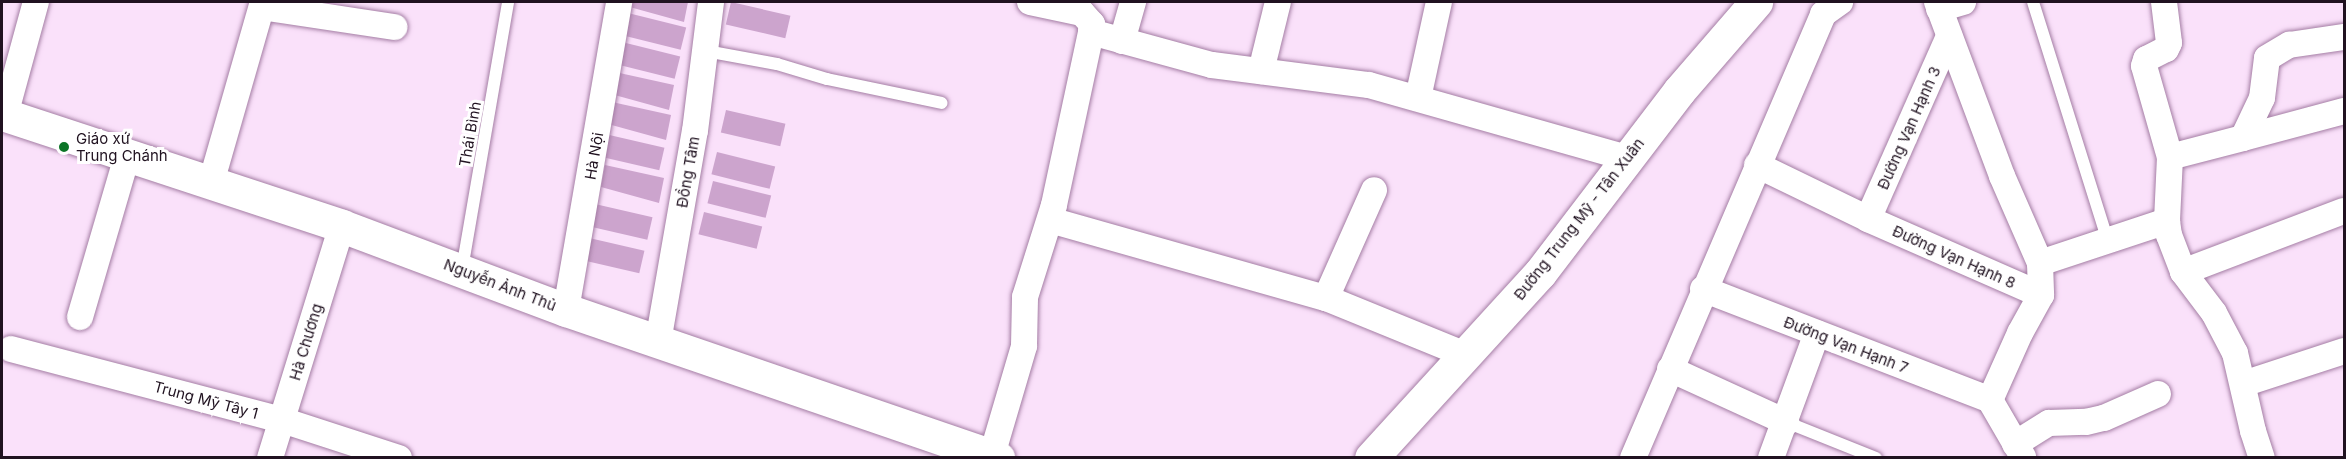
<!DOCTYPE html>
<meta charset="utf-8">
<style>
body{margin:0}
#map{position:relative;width:2346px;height:459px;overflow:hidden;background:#fae1fa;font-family:Inter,sans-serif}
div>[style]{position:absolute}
.building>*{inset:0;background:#cca4cd;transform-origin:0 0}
.roads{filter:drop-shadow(0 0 2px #a47da4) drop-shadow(0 0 2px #a47da4)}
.lane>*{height:12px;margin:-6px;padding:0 6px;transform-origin:6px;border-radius:6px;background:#fff}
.street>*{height:26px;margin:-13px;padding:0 13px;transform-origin:13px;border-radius:13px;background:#fff}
.secondary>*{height:33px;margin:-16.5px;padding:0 16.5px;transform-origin:16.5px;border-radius:16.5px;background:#fff}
.dots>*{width:16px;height:16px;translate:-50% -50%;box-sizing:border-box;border:3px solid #fff;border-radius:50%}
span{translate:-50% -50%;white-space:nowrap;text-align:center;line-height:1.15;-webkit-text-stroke:6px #fff;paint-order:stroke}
.street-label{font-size:15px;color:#201220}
.poi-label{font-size:15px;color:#201220}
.left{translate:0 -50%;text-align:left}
.frame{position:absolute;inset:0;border:3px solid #201220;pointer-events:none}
</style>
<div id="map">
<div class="building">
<i style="clip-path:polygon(627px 2px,688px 2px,684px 22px,626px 6px)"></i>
<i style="left:731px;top:2px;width:61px;height:23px;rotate:13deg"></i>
<i style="left:628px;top:13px;width:60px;height:23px;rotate:14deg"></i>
<i style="left:622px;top:42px;width:60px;height:23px;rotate:14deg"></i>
<i style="clip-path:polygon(615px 72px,674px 85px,669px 110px,611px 94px)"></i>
<i style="clip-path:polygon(612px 102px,671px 115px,666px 140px,608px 124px)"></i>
<i style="left:726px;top:110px;width:61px;height:23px;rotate:13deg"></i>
<i style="left:605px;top:134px;width:61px;height:23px;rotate:13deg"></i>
<i style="left:717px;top:152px;width:60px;height:23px;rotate:14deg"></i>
<i style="clip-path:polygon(605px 165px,664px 178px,659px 203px,601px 187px)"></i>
<i style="left:713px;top:181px;width:60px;height:23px;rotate:14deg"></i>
<i style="left:595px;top:204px;width:59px;height:23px;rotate:13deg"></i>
<i style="left:704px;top:212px;width:60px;height:23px;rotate:14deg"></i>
<i style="left:585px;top:237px;width:61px;height:23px;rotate:13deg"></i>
</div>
<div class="roads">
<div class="lane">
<i style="left:2033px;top:2px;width:250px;rotate:72.6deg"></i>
<i style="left:706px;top:51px;width:72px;rotate:10.4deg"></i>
<i style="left:777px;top:64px;width:52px;rotate:16.7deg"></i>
<i style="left:827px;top:79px;width:117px;rotate:11.8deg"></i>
<i style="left:462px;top:269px;width:271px;rotate:-80.2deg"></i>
<i style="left:1786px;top:422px;width:97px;rotate:21.8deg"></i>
</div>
<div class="street">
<i style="left:1030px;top:2px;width:53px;rotate:11.9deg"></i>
<i style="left:1082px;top:13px;width:15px;rotate:48deg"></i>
<i style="left:1092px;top:24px;width:8px;rotate:97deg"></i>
<i style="left:1937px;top:2px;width:186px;rotate:69.5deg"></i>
<i style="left:2002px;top:176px;width:95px;rotate:66.4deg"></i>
<i style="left:2040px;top:263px;width:32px;rotate:88deg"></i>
<i style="left:2041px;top:295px;width:43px;rotate:118.9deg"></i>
<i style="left:2020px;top:333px;width:73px;rotate:114.1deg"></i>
<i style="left:2164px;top:2px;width:41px;rotate:83deg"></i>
<i style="left:2169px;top:43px;width:7px;rotate:117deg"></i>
<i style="left:2166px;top:49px;width:22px;rotate:153deg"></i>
<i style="left:2146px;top:59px;width:7px;rotate:106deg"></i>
<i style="left:2144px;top:66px;width:95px;rotate:74.1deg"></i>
<i style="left:2170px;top:157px;width:64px;rotate:92.7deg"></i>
<i style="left:2167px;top:221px;width:14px;rotate:82deg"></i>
<i style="left:2169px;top:235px;width:40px;rotate:69deg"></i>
<i style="left:2183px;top:272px;width:51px;rotate:52.9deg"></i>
<i style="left:2214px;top:313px;width:45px;rotate:62.3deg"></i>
<i style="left:2235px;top:353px;width:80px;rotate:77deg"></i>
<i style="left:2253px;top:431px;width:28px;rotate:72deg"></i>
<i style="left:262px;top:7px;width:134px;rotate:8.6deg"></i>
<i style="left:1939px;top:9px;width:25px;rotate:-16deg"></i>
<i style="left:1122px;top:41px;width:41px;rotate:-74.2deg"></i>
<i style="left:1261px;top:71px;width:71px;rotate:-76.2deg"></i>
<i style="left:1418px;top:98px;width:98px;rotate:-77.7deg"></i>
<i style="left:5px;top:115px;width:117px;rotate:-74.7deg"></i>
<i style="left:2243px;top:138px;width:105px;rotate:-15deg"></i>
<i style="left:2170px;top:157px;width:75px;rotate:-14.6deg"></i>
<i style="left:2243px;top:138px;width:44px;rotate:-64.6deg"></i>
<i style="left:2262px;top:98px;width:40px;rotate:-82.9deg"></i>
<i style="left:2267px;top:58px;width:26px;rotate:-31deg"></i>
<i style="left:2289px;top:45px;width:56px;rotate:-8.3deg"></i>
<i style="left:1757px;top:165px;width:123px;rotate:25.9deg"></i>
<i style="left:1868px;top:219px;width:189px;rotate:23.7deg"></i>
<i style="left:211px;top:183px;width:188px;rotate:-74deg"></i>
<i style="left:1868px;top:219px;width:200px;rotate:-66.1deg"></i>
<i style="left:1050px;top:220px;width:287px;rotate:15.8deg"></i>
<i style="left:1326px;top:298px;width:118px;rotate:-66deg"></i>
<i style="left:2040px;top:263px;width:134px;rotate:-18.3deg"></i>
<i style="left:2183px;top:272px;width:172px;rotate:-20.8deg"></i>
<i style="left:1703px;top:289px;width:308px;rotate:21.1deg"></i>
<i style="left:1326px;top:298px;width:151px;rotate:22.2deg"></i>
<i style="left:566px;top:310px;width:313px;rotate:-80.2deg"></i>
<i style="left:80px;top:317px;width:168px;rotate:-73.7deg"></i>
<i style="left:658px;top:342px;width:214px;rotate:-80.1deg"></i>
<i style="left:695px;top:131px;width:130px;rotate:-82.9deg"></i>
<i style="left:11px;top:349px;width:280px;rotate:14.7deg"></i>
<i style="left:282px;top:420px;width:123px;rotate:18deg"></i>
<i style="left:1670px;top:369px;width:128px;rotate:24.6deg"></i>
<i style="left:2243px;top:384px;width:106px;rotate:-18.1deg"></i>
<i style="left:1990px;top:400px;width:66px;rotate:59.9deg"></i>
<i style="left:2015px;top:444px;width:40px;rotate:-32deg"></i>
<i style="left:2049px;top:423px;width:37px;rotate:-2deg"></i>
<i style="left:2086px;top:422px;width:18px;rotate:-13deg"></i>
<i style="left:2104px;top:418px;width:59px;rotate:-24deg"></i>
<i style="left:992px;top:455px;width:114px;rotate:-73.6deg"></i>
<i style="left:1024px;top:346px;width:49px;rotate:-88.8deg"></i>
<i style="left:1025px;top:297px;width:96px;rotate:-72.5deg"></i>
<i style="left:1054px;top:205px;width:177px;rotate:-77.9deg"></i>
<i style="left:1091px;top:32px;width:125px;rotate:15.3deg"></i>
<i style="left:1212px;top:65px;width:158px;rotate:7.3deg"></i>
<i style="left:1369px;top:85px;width:268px;rotate:15.8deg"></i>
<i style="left:270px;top:458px;width:243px;rotate:-72.8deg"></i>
<i style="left:1633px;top:458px;width:483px;rotate:-66.8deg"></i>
<i style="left:1823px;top:14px;width:21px;rotate:-35deg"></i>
<i style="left:1771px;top:458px;width:133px;rotate:-69.8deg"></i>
</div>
<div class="secondary">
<i style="left:2px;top:114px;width:358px;rotate:18.2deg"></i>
<i style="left:342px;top:226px;width:239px;rotate:20.6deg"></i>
<i style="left:566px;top:310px;width:457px;rotate:18.9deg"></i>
<i style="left:1371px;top:458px;width:251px;rotate:-47.6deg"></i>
<i style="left:1540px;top:273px;width:229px;rotate:-52.6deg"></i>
<i style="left:1679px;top:91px;width:118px;rotate:-49.1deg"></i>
</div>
</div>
<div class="dots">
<i style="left:64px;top:147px;background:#0b7426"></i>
</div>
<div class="street-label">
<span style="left:1909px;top:128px;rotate:-66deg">Đường Vạn Hạnh 3</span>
<span style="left:470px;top:134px;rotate:-80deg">Thái Bình</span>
<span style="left:594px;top:156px;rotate:-80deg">Hà Nội</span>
<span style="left:688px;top:172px;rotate:-80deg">Đồng Tâm</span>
<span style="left:1579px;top:219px;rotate:-52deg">Đường Trung Mỹ - Tân Xuân</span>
<span style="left:1954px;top:257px;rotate:24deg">Đường Vạn Hạnh 8</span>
<span style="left:500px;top:285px;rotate:21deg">Nguyễn Ảnh Thủ</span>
<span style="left:306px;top:342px;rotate:-73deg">Hà Chương</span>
<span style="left:1846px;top:345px;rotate:21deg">Đường Vạn Hạnh 7</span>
<span style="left:206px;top:400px;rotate:15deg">Trung Mỹ Tây 1</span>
</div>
<div class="poi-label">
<span class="left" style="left:76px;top:147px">Giáo xứ<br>Trung Chánh</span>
</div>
<div class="frame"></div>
</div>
